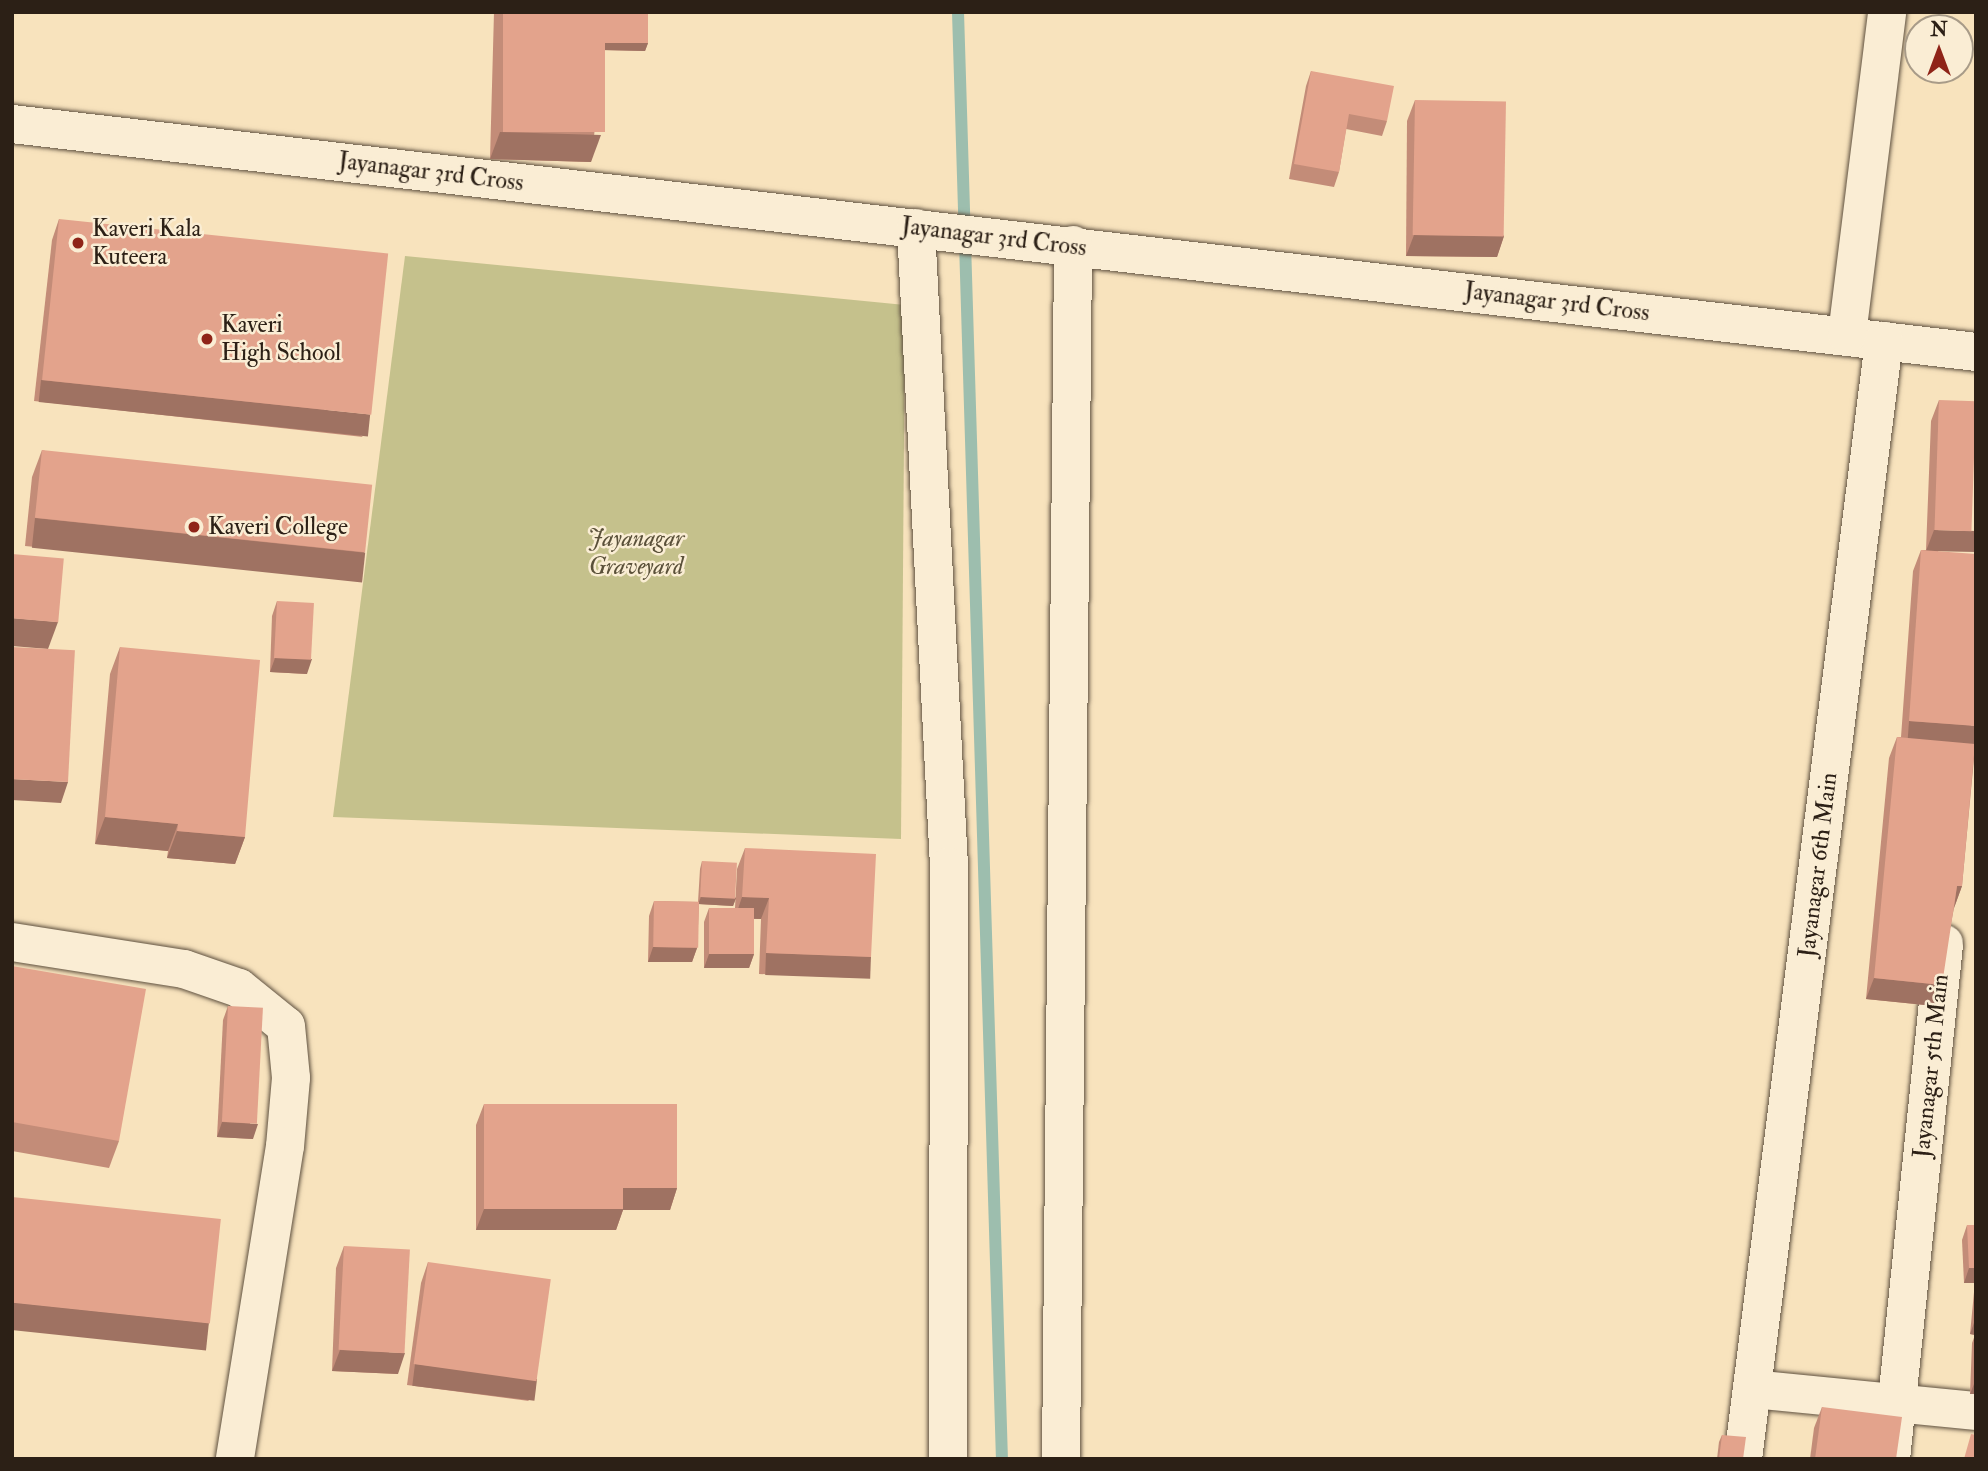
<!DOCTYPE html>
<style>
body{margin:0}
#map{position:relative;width:1988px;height:1471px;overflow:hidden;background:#f8e3bd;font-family:"IM FELL Double Pica",serif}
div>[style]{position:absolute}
.green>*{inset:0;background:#c5c18c}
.stream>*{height:12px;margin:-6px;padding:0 6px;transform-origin:6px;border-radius:6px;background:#9dbeae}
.roads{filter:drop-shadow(0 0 2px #5f5140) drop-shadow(0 0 2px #5f5140)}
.minor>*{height:38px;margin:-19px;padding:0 19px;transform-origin:19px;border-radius:19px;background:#faedd4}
.wall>*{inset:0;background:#c38c78}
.shaded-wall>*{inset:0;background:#9f7262;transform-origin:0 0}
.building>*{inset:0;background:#e3a38c;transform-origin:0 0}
.dots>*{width:19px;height:19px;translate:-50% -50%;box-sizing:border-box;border:4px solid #faedd4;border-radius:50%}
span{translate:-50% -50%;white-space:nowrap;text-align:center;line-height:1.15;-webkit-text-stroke:5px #faedd4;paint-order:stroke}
.street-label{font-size:24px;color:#2c2016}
.poi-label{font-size:24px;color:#2c2016}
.left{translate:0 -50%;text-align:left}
.park-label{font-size:24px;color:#5a5039;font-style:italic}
.frame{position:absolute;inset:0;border:14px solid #2c2016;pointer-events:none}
.north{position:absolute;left:1904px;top:14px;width:70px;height:70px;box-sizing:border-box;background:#faedd4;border:2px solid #a89b88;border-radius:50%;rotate:0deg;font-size:19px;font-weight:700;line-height:28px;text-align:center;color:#2c2016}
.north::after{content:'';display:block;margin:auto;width:24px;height:32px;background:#8f2418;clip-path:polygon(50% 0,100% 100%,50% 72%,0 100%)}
</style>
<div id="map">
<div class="green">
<i style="clip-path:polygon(405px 256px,905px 305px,901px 839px,333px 817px)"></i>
</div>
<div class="stream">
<i style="left:958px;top:12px;width:1448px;rotate:88.26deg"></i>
</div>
<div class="roads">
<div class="minor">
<i style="left:12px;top:124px;width:1977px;rotate:6.62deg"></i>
<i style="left:916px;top:228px;width:640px;rotate:87.04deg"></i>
<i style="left:949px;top:867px;width:592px;rotate:90.1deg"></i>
<i style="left:1847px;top:335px;width:325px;rotate:-82.9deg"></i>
<i style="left:12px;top:942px;width:174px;rotate:8.9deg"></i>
<i style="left:184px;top:969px;width:58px;rotate:19.1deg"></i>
<i style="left:239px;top:988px;width:60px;rotate:39deg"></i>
<i style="left:286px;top:1026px;width:52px;rotate:84.5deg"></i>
<i style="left:291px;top:1078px;width:68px;rotate:95deg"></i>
<i style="left:285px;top:1146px;width:317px;rotate:99.1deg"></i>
<i style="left:1752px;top:1389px;width:225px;rotate:5.6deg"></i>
<i style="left:1061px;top:1459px;width:1214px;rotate:-89.43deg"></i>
<i style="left:1743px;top:1459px;width:1127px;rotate:-82.81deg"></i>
<i style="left:1891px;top:1459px;width:518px;rotate:-84.12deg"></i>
</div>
</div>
<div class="wall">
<i style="clip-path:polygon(494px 12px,648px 12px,648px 43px,645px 51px,604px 50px,591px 162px,490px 159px)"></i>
<i style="clip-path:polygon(1311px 71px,1387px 121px,1382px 136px,1346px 129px,1339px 172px,1334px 187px,1289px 179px,1306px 86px)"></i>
<i style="clip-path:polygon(1415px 100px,1504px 236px,1497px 257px,1406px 256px,1407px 121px)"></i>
<i style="clip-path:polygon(59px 219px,363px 437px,34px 401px,52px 240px)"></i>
<i style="clip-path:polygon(1939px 400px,1938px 551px,1975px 748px,1962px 886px,1954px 908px,1935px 1006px,1866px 999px,1889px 758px,1897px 737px,1901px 737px,1913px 571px,1921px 550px,1926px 550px,1931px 421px)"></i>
<i style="clip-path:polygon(42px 450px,365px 551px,355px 578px,25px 546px,32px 477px)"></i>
<i style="clip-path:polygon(277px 601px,307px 674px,270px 672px,272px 616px)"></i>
<i style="clip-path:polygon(120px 647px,245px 837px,235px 864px,167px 858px,168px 851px,95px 844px,110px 674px)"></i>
<i style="clip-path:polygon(745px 848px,871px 957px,863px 978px,759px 974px,761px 919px,754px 919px,754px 954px,749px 968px,704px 968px,704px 922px,709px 908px,735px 908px,737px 869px)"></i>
<i style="clip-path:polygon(702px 861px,736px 898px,733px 906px,699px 904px,697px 948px,692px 962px,648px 962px,649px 916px,654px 901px,698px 902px,700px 869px)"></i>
<i style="clip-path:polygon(12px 966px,119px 1141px,109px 1168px,12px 1151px)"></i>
<i style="clip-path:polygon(228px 1006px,253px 1139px,217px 1137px,223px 1020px)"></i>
<i style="clip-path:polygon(484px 1104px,677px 1188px,670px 1210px,623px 1210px,616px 1230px,476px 1230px,476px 1125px)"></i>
<i style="clip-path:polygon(1967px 1225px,1976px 1225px,1976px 1283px,1964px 1283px,1962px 1240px)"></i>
<i style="clip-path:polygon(344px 1246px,398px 1374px,332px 1371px,336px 1268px)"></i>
<i style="clip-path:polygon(428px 1262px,529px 1401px,407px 1385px,421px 1283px)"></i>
<i style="clip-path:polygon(1976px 1286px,1976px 1394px,1970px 1394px,1972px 1343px,1975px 1335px,1970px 1334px,1974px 1292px)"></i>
<i style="clip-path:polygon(1822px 1407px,1896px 1459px,1810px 1459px,1814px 1428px)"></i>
<i style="clip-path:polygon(1722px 1435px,1743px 1459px,1717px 1459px,1719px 1442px)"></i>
</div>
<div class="shaded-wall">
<i style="clip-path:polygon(603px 43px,648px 43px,645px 51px,601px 50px)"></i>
<i style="clip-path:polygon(500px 132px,601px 135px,591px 162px,490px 159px)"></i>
<i style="clip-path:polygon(1414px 235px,1504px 236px,1497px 257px,1406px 256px)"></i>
<i style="left:41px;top:380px;width:331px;height:22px;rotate:6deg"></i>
<i style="left:35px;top:518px;width:332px;height:30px;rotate:6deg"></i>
<i style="clip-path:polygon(1934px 530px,1976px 531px,1976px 552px,1926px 551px)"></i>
<i style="clip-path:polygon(12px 618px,58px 622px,48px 649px,12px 646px)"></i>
<i style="clip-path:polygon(275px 658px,312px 659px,307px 674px,270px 672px)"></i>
<i style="left:1909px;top:721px;width:67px;height:23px;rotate:4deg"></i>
<i style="clip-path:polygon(12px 779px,68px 782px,61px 803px,12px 800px)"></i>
<i style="clip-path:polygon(105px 817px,178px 824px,168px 851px,95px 844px)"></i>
<i style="clip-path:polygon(177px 831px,245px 837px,235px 864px,167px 858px)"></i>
<i style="clip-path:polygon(1957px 886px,1962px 886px,1954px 908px)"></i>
<i style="clip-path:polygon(701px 897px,736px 898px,733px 906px,698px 904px)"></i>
<i style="clip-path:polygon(742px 897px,769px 898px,761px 919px,735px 918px)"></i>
<i style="clip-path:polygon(653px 947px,697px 948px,692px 962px,648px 962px)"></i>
<i style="left:766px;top:953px;width:105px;height:22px;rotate:2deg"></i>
<i style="clip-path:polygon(709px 954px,754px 954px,749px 968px,704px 968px)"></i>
<i style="clip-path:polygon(1874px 978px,1942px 985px,1935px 1006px,1866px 999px)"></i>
<i style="clip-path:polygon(222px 1122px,258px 1124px,253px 1139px,217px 1137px)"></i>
<i style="clip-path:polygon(623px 1188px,677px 1188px,670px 1210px,623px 1210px,616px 1230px,476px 1230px,484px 1209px)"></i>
<i style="clip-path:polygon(1969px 1268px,1976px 1268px,1976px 1283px,1964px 1283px)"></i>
<i style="left:12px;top:1302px;width:198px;height:28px;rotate:6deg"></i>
<i style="clip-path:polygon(1975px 1320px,1975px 1335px,1970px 1334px)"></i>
<i style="clip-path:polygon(340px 1350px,405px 1353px,398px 1374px,332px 1371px)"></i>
<i style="left:415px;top:1364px;width:123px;height:22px;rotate:7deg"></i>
<i style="clip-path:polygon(1976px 1379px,1976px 1394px,1970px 1394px)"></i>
</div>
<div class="building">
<i style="left:503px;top:12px;width:102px;height:120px"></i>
<i style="left:605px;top:12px;width:43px;height:31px"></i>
<i style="clip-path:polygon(1311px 71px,1394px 86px,1387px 121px,1349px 114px,1339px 172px,1294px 164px)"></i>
<i style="left:1415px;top:100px;width:91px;height:135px;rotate:1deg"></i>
<i style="left:59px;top:219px;width:331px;height:162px;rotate:6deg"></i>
<i style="left:1939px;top:400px;width:37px;height:130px;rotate:2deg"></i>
<i style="left:42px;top:450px;width:332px;height:68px;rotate:6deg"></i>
<i style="clip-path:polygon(1921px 550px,1976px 554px,1976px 726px,1909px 721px)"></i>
<i style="left:12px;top:554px;width:52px;height:64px;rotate:5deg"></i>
<i style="left:277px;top:601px;width:37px;height:57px;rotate:3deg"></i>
<i style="left:12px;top:647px;width:63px;height:132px;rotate:3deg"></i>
<i style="clip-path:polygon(120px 647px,260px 660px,245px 837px,177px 831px,178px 824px,105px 817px)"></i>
<i style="clip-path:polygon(1897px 737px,1975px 744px,1962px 886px,1957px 886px,1942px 985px,1874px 978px)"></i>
<i style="clip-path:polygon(745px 848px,876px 854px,871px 957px,766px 953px,769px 898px,742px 897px)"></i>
<i style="left:702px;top:861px;width:35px;height:36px;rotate:3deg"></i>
<i style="left:654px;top:901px;width:45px;height:46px;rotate:1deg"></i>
<i style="left:709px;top:908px;width:45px;height:46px"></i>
<i style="clip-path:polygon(12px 966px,146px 989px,119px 1141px,12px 1122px)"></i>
<i style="left:228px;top:1006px;width:35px;height:116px;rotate:3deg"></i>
<i style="clip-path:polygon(484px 1104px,677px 1104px,677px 1188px,623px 1188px,623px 1209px,484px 1209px)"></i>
<i style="left:12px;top:1197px;width:210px;height:105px;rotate:6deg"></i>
<i style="clip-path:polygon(1967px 1225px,1976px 1225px,1976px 1268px,1969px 1268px)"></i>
<i style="left:344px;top:1246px;width:66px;height:104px;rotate:3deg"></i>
<i style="left:428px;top:1262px;width:124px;height:103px;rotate:8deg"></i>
<i style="clip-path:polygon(1822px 1407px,1902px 1417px,1896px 1459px,1815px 1459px)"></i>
<i style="clip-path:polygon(1971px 1434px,1976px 1435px,1976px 1459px,1964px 1459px)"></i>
<i style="clip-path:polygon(1722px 1435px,1746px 1437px,1743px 1459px,1719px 1459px)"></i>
</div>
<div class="dots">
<i style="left:78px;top:243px;background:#8f2418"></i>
<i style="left:207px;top:339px;background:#8f2418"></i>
<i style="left:194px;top:527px;background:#8f2418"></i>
</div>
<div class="street-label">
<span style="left:431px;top:172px;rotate:7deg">Jayanagar 3rd Cross</span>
<span style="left:994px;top:237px;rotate:7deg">Jayanagar 3rd Cross</span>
<span style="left:1557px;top:302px;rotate:7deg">Jayanagar 3rd Cross</span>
<span style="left:1818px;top:865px;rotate:-83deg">Jayanagar 6th Main</span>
<span style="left:1931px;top:1066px;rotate:-84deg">Jayanagar 5th Main</span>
</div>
<div class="poi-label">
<span class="left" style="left:92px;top:243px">Kaveri Kala<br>Kuteera</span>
<span class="left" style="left:221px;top:339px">Kaveri<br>High School</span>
<span class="left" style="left:208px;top:527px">Kaveri College</span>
</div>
<div class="park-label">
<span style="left:636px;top:553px">Jayanagar<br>Graveyard</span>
</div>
<div class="frame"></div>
<div class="north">N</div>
</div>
